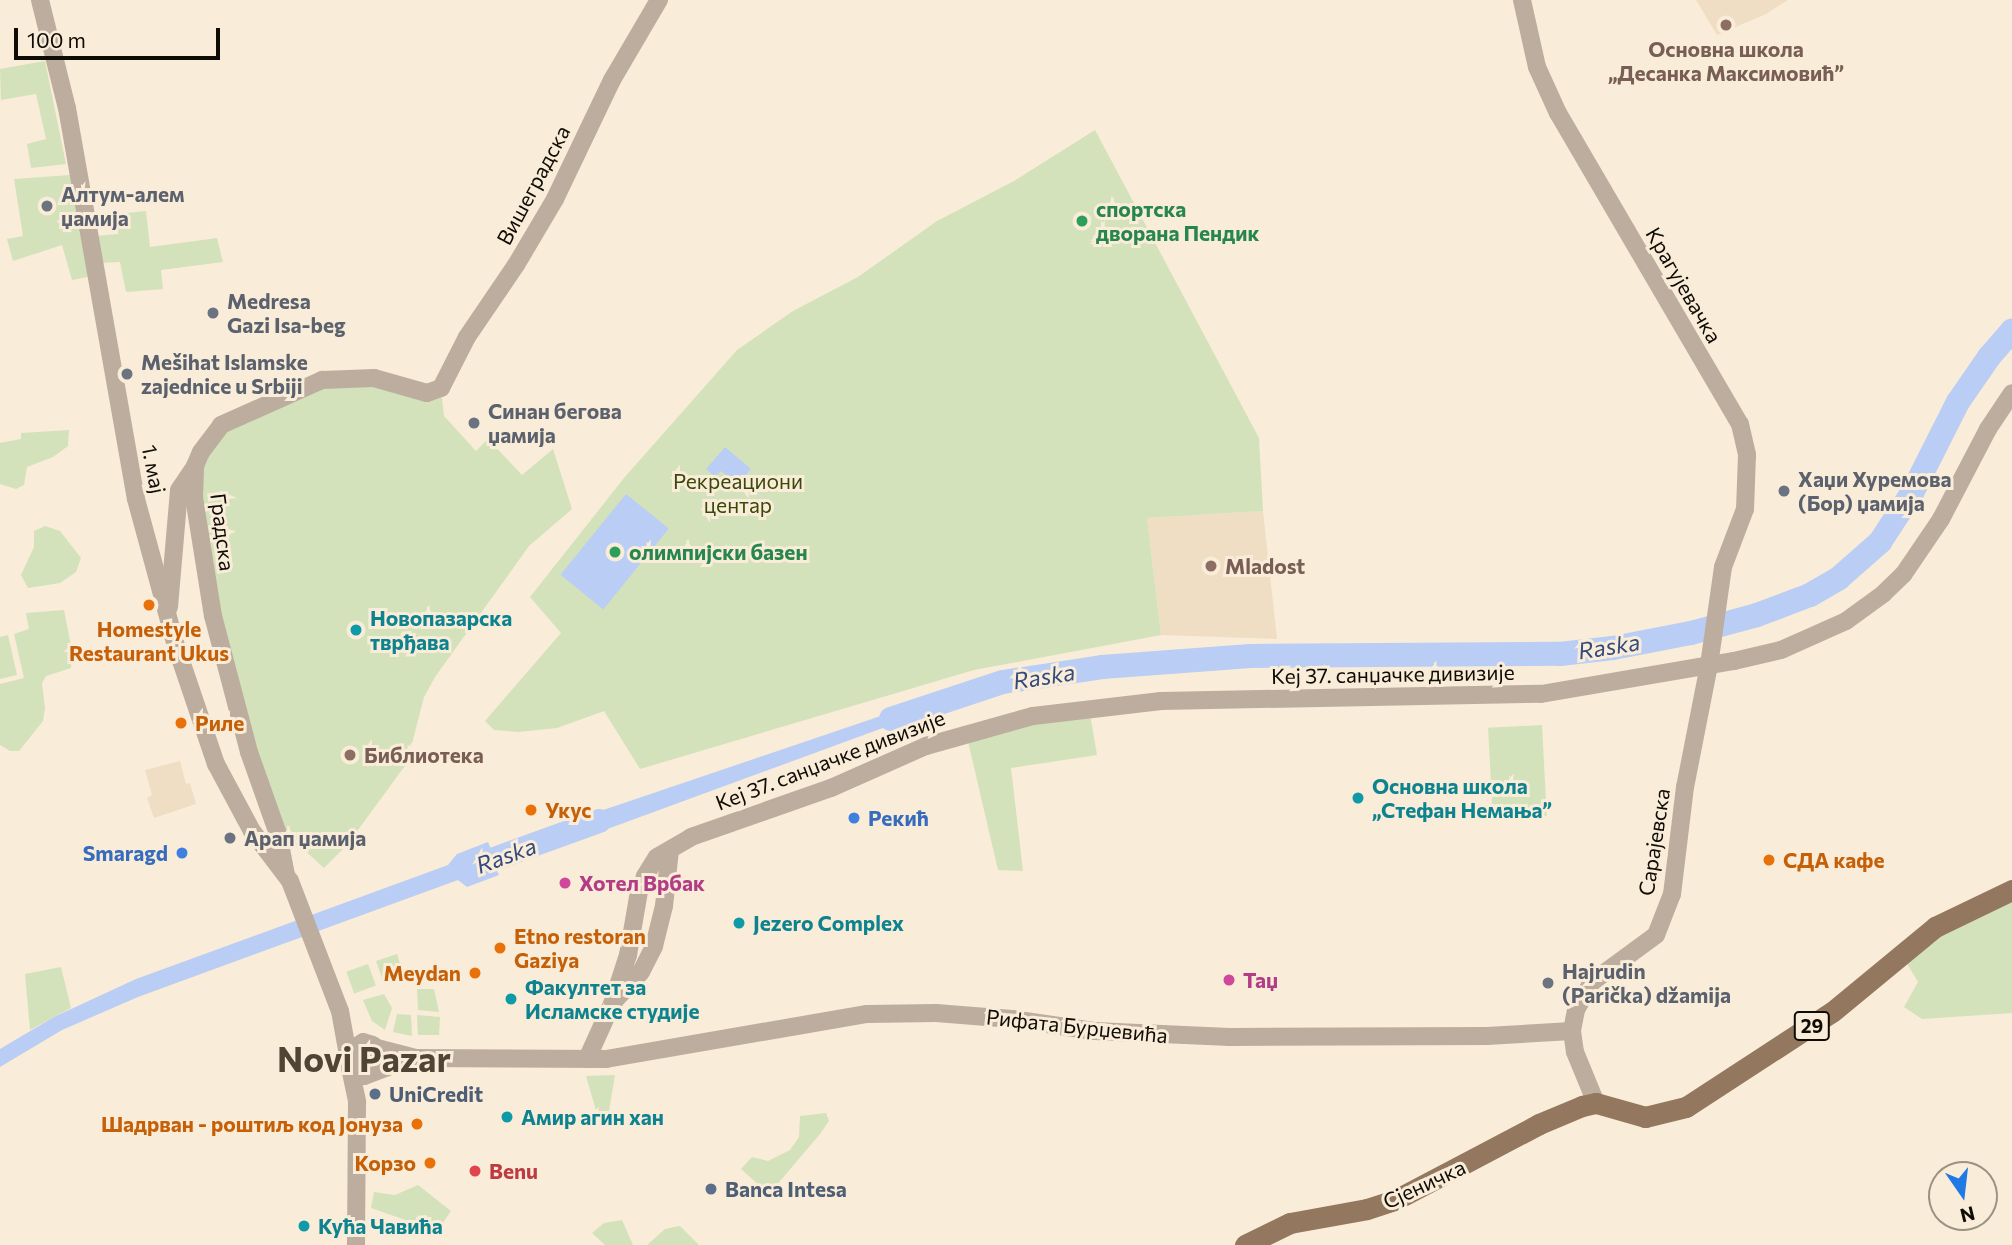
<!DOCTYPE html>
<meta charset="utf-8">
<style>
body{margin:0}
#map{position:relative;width:2012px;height:1245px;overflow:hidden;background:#f9ecd8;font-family:Commissioner,sans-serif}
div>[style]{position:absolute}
.built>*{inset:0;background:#efdec4}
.green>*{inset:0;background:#d3e2bb;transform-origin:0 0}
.water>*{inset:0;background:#bacdf5;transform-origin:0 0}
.river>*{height:24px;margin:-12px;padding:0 12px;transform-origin:12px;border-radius:12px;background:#bacdf5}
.minor>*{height:18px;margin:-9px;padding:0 9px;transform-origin:9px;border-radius:9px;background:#bdad9f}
.major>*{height:21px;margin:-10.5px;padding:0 10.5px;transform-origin:10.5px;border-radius:10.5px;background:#93775e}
.dots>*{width:19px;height:19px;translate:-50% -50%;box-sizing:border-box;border:4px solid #f9ecd8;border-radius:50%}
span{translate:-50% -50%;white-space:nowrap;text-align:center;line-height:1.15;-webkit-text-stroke:6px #f9ecd8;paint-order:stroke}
.shield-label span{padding:2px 5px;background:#f9ecd8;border:2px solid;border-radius:5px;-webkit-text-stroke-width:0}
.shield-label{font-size:19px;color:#0f0b05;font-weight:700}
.education-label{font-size:21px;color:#785e54;font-weight:700}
.left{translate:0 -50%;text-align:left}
.street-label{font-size:21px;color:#0f0b05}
.worship-label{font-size:21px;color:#5b616d;font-weight:700}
.leisure-label{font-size:21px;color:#27864d;font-weight:700}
.park-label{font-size:21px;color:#394a08}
.culture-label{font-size:21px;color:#0d838f;font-weight:700}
.food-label{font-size:21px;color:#c56008;font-weight:700}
.right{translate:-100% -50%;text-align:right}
.shop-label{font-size:21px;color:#366cbe;font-weight:700}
.hotel-label{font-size:21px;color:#b23c85;font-weight:700}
.service-label{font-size:21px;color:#4e5e75;font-weight:700}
.health-label{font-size:21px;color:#be3a42;font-weight:700}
.water-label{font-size:23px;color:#334a7c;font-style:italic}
.town-label{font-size:35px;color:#504535;font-weight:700}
.north{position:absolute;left:1928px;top:1161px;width:70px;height:70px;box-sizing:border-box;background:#f9ecd8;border:2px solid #9b9284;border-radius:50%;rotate:166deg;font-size:19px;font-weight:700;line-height:28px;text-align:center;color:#0f0b05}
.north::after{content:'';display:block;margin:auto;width:24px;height:32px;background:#217ae4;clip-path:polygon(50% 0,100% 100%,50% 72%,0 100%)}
.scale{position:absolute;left:14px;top:28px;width:206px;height:32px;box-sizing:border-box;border:4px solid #0f0b05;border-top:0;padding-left:9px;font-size:21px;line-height:24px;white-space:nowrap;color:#0f0b05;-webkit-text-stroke:5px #f9ecd8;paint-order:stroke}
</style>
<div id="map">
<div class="built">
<i style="clip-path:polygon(1696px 0,1788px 0,1766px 14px,1717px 35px)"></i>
<i style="clip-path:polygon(1263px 511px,1277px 639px,1161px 635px,1147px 518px)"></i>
<i style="clip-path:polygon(180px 761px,186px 784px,190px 783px,196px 804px,154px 818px,147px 798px,152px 795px,145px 770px)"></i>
</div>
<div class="green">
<i style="clip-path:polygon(45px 61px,66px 164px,31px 168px,27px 144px,46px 139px,36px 94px,1px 100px,0 69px)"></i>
<i style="clip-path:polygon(1095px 130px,1259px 438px,1263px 511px,1147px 518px,1161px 635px,974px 670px,640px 769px,604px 711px,557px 728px,518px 732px,494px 730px,485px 721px,561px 633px,530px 597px,624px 478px,737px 350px,793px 311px,858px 277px,937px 221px,1014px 181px)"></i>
<i style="clip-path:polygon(70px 175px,92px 276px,72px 280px,62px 245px,13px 261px,7px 239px,23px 236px,14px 179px)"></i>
<i style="clip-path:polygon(146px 211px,150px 247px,217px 238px,223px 262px,161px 270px,163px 289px,126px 292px,120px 262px,100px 263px,95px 236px,118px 234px,118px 214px)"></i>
<i style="clip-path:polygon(311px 384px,441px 388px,444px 416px,476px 451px,488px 439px,522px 475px,553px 449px,572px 509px,529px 546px,435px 677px,424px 697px,407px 763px,347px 845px,324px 868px,301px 847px,282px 851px,198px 536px,201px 452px,206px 441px)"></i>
<i style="clip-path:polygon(69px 430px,68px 446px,53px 457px,27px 467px,24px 485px,16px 489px,0 484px,0 443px,21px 439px,21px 433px)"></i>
<i style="clip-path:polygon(45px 526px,60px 531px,81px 558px,76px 572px,60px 583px,28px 588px,21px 575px,34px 547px,34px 531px)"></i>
<i style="clip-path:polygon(64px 610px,72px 651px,71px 668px,46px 676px,42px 683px,45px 708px,43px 721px,19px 751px,10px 751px,0 745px,0 684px,24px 678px,14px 634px,29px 629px,26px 613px)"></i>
<i style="clip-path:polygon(8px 635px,17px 675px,0 679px,0 637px)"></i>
<i style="clip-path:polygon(1089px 708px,1097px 755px,1011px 768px,1023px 871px,998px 870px,966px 733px)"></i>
<i style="left:1542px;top:725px;width:91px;height:54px;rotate:87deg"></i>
<i style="clip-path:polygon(2012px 890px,2012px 1013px,1922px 1019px,1904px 1007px,1918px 982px,1902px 955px)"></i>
<i style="clip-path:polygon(397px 954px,403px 974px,384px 984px,376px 961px)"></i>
<i style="left:368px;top:964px;width:23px;height:23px;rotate:70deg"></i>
<i style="clip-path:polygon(61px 967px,71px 1008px,30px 1030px,25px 974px)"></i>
<i style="clip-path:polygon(417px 989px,434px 989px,439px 1012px,418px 1010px)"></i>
<i style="clip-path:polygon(384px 994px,392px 1008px,385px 1030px,372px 1021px,363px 1000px)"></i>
<i style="clip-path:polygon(397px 1014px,411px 1015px,412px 1036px,393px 1032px)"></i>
<i style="clip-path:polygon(417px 1015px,440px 1017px,439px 1035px,418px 1035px)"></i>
<i style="clip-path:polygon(615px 1075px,607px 1123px,600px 1124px,586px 1076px)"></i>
<i style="clip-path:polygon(826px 1113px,829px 1121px,820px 1134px,769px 1194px,741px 1169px,752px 1157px,768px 1161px,790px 1150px,799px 1137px,800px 1116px)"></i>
<i style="clip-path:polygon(418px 1185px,451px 1211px,437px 1231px,371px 1208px,374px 1192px,395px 1195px)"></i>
<i style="clip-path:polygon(622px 1220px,633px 1245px,605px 1245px,592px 1233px,604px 1223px)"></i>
<i style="clip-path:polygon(680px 1226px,699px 1245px,647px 1245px,665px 1229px)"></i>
</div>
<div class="water">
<i style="clip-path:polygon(725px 447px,751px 469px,737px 485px,721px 471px,715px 477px,706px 469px)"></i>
<i style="left:626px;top:494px;width:55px;height:104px;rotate:39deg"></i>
<i style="clip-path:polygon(922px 702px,921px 714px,572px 842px,565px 823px)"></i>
<i style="clip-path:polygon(488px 842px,491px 849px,502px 845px,508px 863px,496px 868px,499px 875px,467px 887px,458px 880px,138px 997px,62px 1030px,0 1067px,0 1049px,54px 1017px,136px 979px,448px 865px,457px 854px)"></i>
</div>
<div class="river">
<i style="left:891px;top:719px;width:118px;rotate:-18.3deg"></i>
<i style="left:1003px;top:682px;width:100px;rotate:-8.6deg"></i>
<i style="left:1102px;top:667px;width:149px;rotate:-4.2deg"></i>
<i style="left:1251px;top:656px;width:309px;rotate:-0.4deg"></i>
<i style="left:1560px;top:654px;width:53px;rotate:-6.5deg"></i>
<i style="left:1613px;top:648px;width:79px;rotate:-10.9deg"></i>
<i style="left:1691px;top:633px;width:68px;rotate:-15.3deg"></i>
<i style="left:1757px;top:615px;width:57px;rotate:-20.7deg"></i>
<i style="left:1810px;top:595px;width:34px;rotate:-30deg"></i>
<i style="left:1839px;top:578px;width:55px;rotate:-41.3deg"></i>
<i style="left:1880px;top:542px;width:59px;rotate:-56.9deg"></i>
<i style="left:1912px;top:493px;width:102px;rotate:-63.2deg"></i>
<i style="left:1958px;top:402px;width:55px;rotate:-55.4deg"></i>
<i style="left:1989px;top:357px;width:35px;rotate:-49deg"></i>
<i style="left:475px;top:866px;width:132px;rotate:-19.9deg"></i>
</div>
<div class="minor">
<i style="left:40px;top:0;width:111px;rotate:76deg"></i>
<i style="left:67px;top:108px;width:397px;rotate:80deg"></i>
<i style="left:136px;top:499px;width:152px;rotate:74.8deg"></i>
<i style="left:176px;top:646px;width:125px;rotate:71.3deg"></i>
<i style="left:216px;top:764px;width:76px;rotate:61.8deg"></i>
<i style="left:252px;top:831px;width:63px;rotate:52.8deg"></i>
<i style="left:290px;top:881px;width:139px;rotate:69deg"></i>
<i style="left:340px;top:1011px;width:45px;rotate:79.7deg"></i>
<i style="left:1522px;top:0;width:69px;rotate:77.4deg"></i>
<i style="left:1537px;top:67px;width:51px;rotate:65.5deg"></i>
<i style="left:1558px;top:113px;width:360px;rotate:59.7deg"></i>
<i style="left:1740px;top:424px;width:32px;rotate:77deg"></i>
<i style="left:1747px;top:455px;width:54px;rotate:92.1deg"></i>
<i style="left:1745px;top:509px;width:62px;rotate:110.8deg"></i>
<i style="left:1723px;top:567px;width:99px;rotate:98.1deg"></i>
<i style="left:1709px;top:665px;width:124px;rotate:101.1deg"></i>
<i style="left:1685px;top:787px;width:108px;rotate:96.9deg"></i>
<i style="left:1672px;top:894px;width:44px;rotate:111.3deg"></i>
<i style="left:1656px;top:935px;width:79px;rotate:143.7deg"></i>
<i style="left:1592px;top:982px;width:32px;rotate:120deg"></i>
<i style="left:1576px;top:1010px;width:21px;rotate:101deg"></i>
<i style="left:1572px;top:1031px;width:21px;rotate:82deg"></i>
<i style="left:1575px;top:1052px;width:55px;rotate:67.6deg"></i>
<i style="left:169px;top:607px;width:117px;rotate:-85.1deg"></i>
<i style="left:179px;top:490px;width:29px;rotate:-56deg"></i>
<i style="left:286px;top:875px;width:42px;rotate:-101deg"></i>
<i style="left:278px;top:834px;width:87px;rotate:-109.5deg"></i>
<i style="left:249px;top:752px;width:141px;rotate:-104.8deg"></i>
<i style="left:213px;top:616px;width:120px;rotate:-99.1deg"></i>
<i style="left:194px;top:498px;width:32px;rotate:-88deg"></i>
<i style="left:195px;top:466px;width:15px;rotate:-67deg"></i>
<i style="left:201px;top:452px;width:34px;rotate:-53deg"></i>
<i style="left:221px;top:425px;width:111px;rotate:-24deg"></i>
<i style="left:322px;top:380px;width:52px;rotate:-2.2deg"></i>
<i style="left:374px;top:378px;width:55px;rotate:15.8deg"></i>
<i style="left:427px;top:393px;width:15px;rotate:-20deg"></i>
<i style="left:441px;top:388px;width:57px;rotate:-63deg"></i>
<i style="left:467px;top:337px;width:87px;rotate:-55.8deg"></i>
<i style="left:516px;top:265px;width:77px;rotate:-59.4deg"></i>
<i style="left:555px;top:199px;width:132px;rotate:-64.4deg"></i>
<i style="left:612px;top:80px;width:93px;rotate:-59.6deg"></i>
<i style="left:615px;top:1000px;width:38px;rotate:-47deg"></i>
<i style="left:641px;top:972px;width:29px;rotate:-63deg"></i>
<i style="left:654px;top:946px;width:41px;rotate:-76deg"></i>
<i style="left:664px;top:906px;width:56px;rotate:-83.9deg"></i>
<i style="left:377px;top:1048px;width:40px;rotate:14.4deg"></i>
<i style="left:416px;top:1058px;width:190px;rotate:0.3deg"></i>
<i style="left:606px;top:1059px;width:265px;rotate:-9.8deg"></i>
<i style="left:867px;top:1014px;width:69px;rotate:-0.8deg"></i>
<i style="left:936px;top:1013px;width:76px;rotate:4.5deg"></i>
<i style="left:1012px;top:1019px;width:83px;rotate:8.3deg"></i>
<i style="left:1094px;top:1031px;width:136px;rotate:2.5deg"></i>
<i style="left:1230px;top:1037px;width:257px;rotate:-0.2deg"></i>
<i style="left:1487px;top:1036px;width:85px;rotate:-3.4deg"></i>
<i style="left:587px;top:1059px;width:60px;rotate:-65.6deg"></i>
<i style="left:612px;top:1004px;width:52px;rotate:-71.9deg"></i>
<i style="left:628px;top:955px;width:65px;rotate:-80.2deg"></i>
<i style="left:639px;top:891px;width:16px;rotate:-68deg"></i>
<i style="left:645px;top:876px;width:22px;rotate:-58deg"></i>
<i style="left:657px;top:857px;width:39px;rotate:-30deg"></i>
<i style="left:691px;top:837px;width:148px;rotate:-19.3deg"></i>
<i style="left:831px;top:788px;width:104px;rotate:-23.9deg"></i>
<i style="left:926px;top:746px;width:111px;rotate:-15.7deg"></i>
<i style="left:1033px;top:716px;width:129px;rotate:-6.7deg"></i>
<i style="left:1161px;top:701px;width:380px;rotate:-1.1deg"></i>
<i style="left:1541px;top:694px;width:196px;rotate:-9.7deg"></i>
<i style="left:1734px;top:661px;width:48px;rotate:-13.2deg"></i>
<i style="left:1781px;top:650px;width:71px;rotate:-24deg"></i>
<i style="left:1846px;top:621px;width:46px;rotate:-36.1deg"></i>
<i style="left:1883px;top:594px;width:28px;rotate:-44deg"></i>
<i style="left:1903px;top:575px;width:68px;rotate:-55.8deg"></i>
<i style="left:1941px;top:519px;width:102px;rotate:-62.4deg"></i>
<i style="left:1988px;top:429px;width:43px;rotate:-56.3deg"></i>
<i style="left:350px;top:1068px;width:35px;rotate:78deg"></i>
<i style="left:357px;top:1102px;width:143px;rotate:90.4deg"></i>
<i style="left:379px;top:1068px;width:10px;rotate:-79deg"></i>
<i style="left:381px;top:1058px;width:15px;rotate:-122deg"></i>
<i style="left:373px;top:1045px;width:10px;rotate:-163deg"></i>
<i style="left:363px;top:1042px;width:16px;rotate:145deg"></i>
<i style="left:350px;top:1051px;width:17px;rotate:90deg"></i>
<i style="left:350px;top:1068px;width:16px;rotate:30deg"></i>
<i style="left:364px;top:1076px;width:48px;rotate:-20.7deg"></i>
</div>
<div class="major">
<i style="left:1245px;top:1245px;width:50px;rotate:-26.1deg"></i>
<i style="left:1290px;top:1223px;width:78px;rotate:-10.3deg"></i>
<i style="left:1367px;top:1209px;width:32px;rotate:-18deg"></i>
<i style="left:1397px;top:1199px;width:161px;rotate:-27.8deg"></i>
<i style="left:1539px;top:1124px;width:47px;rotate:-22.7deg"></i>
<i style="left:1582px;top:1106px;width:14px;rotate:-12deg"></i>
<i style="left:1596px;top:1103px;width:51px;rotate:15.9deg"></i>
<i style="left:1645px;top:1117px;width:42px;rotate:-13.7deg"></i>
<i style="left:1686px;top:1107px;width:174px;rotate:-33.1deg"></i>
<i style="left:1832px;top:1012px;width:134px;rotate:-39.5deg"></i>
<i style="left:1935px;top:927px;width:85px;rotate:-25.7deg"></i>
</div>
<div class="dots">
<i style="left:1726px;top:25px;background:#8d6e63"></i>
<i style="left:47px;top:206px;background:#6b7280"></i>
<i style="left:1082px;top:221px;background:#2e9e5b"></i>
<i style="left:213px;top:313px;background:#6b7280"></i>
<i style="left:127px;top:374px;background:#6b7280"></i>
<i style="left:474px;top:423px;background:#6b7280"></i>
<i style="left:1784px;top:491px;background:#6b7280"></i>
<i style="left:615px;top:552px;background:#2e9e5b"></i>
<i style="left:1211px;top:566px;background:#8d6e63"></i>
<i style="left:149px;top:605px;background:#e8710a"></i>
<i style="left:356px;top:630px;background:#0f9aa8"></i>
<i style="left:181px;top:723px;background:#e8710a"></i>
<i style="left:350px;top:755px;background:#8d6e63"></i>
<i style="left:1358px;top:798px;background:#0f9aa8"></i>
<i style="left:531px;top:810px;background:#e8710a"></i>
<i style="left:854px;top:818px;background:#3f7fe0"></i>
<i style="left:230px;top:838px;background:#6b7280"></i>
<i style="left:182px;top:853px;background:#3f7fe0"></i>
<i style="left:1769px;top:860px;background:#e8710a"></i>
<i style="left:565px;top:883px;background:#d1479c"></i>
<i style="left:739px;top:923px;background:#0f9aa8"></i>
<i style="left:500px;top:948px;background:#e8710a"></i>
<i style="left:475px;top:973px;background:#e8710a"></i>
<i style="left:1229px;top:980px;background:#d1479c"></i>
<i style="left:1548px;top:983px;background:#6b7280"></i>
<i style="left:511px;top:999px;background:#0f9aa8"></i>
<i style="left:375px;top:1094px;background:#5c6f8a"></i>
<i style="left:507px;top:1117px;background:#0f9aa8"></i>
<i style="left:417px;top:1124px;background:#e8710a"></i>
<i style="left:430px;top:1163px;background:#e8710a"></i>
<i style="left:475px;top:1171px;background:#e0444e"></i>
<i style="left:711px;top:1189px;background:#5c6f8a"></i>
<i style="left:304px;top:1226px;background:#0f9aa8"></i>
</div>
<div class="shield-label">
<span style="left:1812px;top:1026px">29</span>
</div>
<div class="education-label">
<span style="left:1726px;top:61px">Основна школа<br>„Десанка Максимовић”</span>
<span class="left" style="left:1225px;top:566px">Mladost</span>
<span class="left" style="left:364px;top:755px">Библиотека</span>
</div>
<div class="street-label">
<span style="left:533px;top:185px;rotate:-62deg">Вишеградска</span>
<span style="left:1684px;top:285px;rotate:60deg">Крагујевачка</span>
<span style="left:154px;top:469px;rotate:79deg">1. мај</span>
<span style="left:223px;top:532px;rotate:83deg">Градска</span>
<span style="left:1393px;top:674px;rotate:-1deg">Кеј 37. санџачке дивизије</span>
<span style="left:830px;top:760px;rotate:-21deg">Кеј 37. санџачке дивизије</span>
<span style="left:1654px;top:842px;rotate:-81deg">Сарајевска</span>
<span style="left:1077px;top:1026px;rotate:6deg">Рифата Бурџевића</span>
<span style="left:1424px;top:1184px;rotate:-25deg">Сјеничка</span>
</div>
<div class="worship-label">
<span class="left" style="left:61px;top:206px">Алтум-алем<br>џамија</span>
<span class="left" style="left:227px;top:313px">Medresa<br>Gazi Isa-beg</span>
<span class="left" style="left:141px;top:374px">Mešihat Islamske<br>zajednice u Srbiji</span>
<span class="left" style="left:488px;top:423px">Синан бегова<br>џамија</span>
<span class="left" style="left:1798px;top:491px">Хаџи Хуремова<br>(Бор) џамија</span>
<span class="left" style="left:244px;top:838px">Арап џамија</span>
<span class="left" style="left:1562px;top:983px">Hajrudin<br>(Parička) džamija</span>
</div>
<div class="leisure-label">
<span class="left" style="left:1096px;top:221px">спортска<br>дворана Пендик</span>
<span class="left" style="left:629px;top:552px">олимпијски базен</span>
</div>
<div class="park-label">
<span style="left:738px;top:493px">Рекреациони<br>центар</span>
</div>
<div class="culture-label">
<span class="left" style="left:370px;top:630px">Новопазарска<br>тврђава</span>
<span class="left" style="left:1372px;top:798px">Основна школа<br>„Стефан Немања”</span>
<span class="left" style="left:753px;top:923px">Jezero Complex</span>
<span class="left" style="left:525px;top:999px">Факултет за<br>Исламске студије</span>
<span class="left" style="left:521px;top:1117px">Амир агин хан</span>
<span class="left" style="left:318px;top:1226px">Кућа Чавића</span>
</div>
<div class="food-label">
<span style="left:149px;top:641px">Homestyle<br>Restaurant Ukus</span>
<span class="left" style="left:195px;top:723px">Риле</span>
<span class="left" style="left:545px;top:810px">Укус</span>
<span class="left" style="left:1783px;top:860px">СДА кафе</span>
<span class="left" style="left:514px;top:948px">Etno restoran<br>Gaziya</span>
<span class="right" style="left:461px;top:973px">Meydan</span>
<span class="right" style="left:403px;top:1124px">Шадрван - роштиљ код Јонуза</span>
<span class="right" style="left:416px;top:1163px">Корзо</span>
</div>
<div class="shop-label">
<span class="left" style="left:868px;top:818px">Рекић</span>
<span class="right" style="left:168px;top:853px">Smaragd</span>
</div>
<div class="hotel-label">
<span class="left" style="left:579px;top:883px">Хотел Врбак</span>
<span class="left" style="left:1243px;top:980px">Таџ</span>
</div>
<div class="service-label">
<span class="left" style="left:389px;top:1094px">UniCredit</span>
<span class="left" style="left:725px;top:1189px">Banca Intesa</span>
</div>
<div class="health-label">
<span class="left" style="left:489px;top:1171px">Benu</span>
</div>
<div class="water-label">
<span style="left:1609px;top:646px;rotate:-9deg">Raska</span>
<span style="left:1044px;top:676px;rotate:-9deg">Raska</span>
<span style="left:506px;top:855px;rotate:-20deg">Raska</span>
</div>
<div class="town-label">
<span style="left:364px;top:1058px">Novi Pazar</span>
</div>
<div class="north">N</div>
<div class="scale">100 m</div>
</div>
